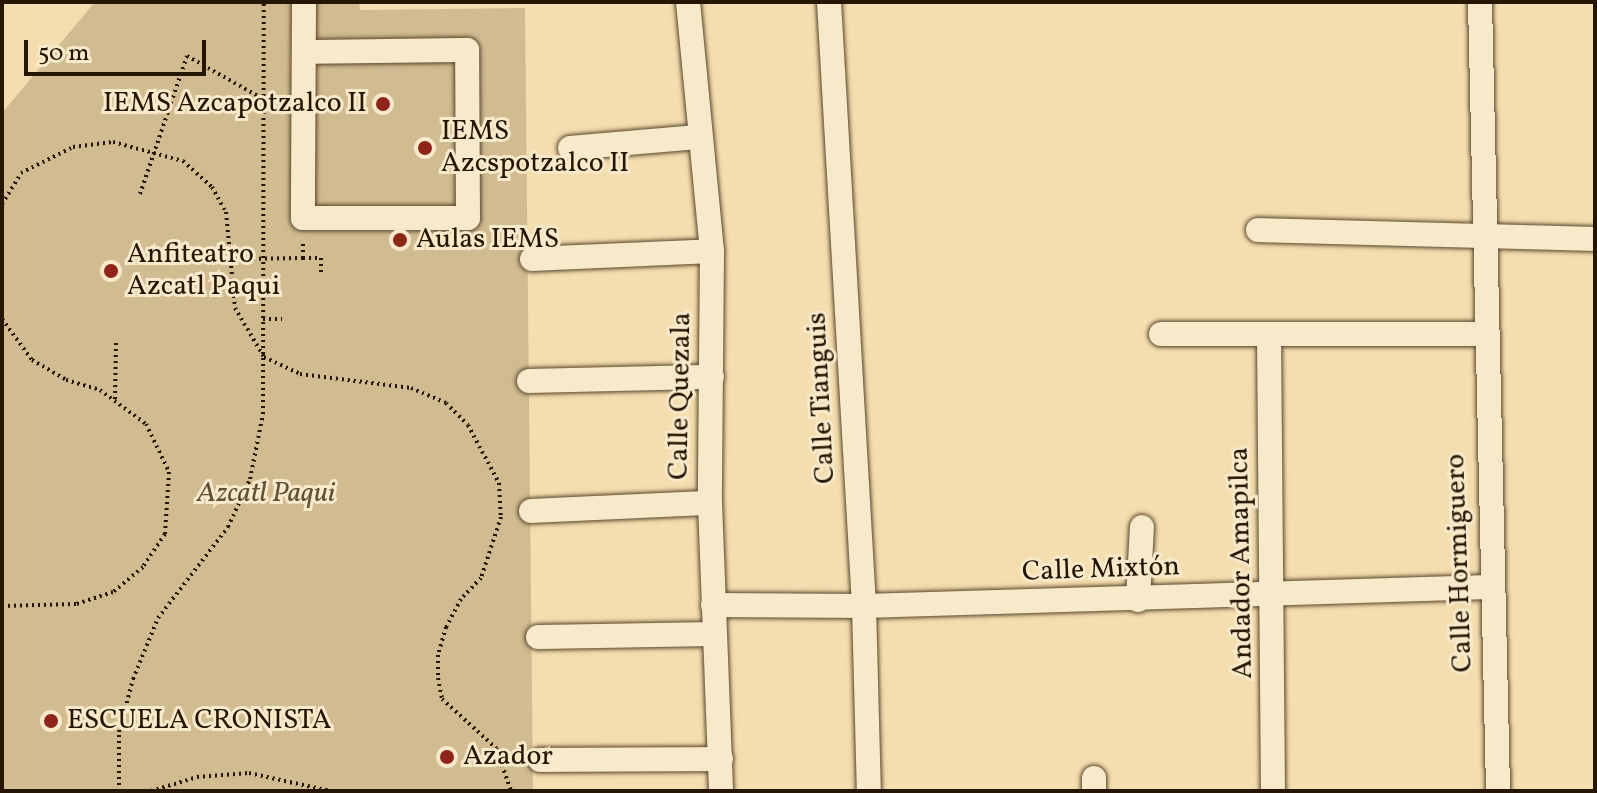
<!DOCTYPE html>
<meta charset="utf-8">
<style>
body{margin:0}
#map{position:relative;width:1597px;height:793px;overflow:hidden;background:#f4ddae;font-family:Vollkorn,serif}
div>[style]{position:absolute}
.green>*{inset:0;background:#d1bb91}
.path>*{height:4px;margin-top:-2px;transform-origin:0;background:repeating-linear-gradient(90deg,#251501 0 2px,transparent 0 6px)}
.roads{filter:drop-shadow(0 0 2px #59472c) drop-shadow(0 0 2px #59472c)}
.minor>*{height:24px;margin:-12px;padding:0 12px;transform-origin:12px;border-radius:12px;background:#f8e9ca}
.dots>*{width:22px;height:22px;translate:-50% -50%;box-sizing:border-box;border:4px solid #f8e9ca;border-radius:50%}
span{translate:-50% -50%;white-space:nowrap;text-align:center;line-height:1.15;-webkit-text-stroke:6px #f8e9ca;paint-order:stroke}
.poi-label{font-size:28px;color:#251501}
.right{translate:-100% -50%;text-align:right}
.left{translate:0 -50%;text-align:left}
.street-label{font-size:28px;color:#251501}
.park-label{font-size:28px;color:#614f33;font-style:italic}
.frame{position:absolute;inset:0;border:4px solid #251501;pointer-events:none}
.scale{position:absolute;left:24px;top:40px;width:182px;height:36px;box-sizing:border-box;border:4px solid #251501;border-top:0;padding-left:10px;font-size:24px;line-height:28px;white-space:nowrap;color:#251501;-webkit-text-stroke:6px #f8e9ca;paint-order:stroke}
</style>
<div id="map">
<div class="green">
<i style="clip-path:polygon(95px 2px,359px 2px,360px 10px,525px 8px,533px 791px,2px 791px,2px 113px)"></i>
</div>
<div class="path">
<i style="left:140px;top:194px;width:146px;rotate:-71.2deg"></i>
<i style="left:187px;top:56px;width:87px;rotate:29.5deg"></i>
<i style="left:2px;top:204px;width:36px;rotate:-58deg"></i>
<i style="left:21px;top:173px;width:58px;rotate:-26.6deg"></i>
<i style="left:73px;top:147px;width:40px;rotate:-7.1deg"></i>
<i style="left:113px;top:142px;width:73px;rotate:15.2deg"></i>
<i style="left:183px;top:161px;width:39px;rotate:42deg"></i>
<i style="left:212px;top:187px;width:29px;rotate:61deg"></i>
<i style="left:226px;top:212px;width:96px;rotate:84.6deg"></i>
<i style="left:235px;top:308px;width:57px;rotate:59.4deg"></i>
<i style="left:264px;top:357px;width:40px;rotate:25deg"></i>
<i style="left:300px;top:374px;width:112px;rotate:7.2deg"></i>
<i style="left:411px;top:388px;width:38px;rotate:23deg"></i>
<i style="left:446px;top:403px;width:31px;rotate:45deg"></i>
<i style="left:468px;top:425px;width:66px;rotate:61.9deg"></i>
<i style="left:499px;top:483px;width:34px;rotate:87deg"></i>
<i style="left:501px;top:517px;width:64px;rotate:108.2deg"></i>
<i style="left:481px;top:578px;width:29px;rotate:134deg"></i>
<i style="left:461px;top:599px;width:32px;rotate:118deg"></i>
<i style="left:446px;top:627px;width:29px;rotate:106deg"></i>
<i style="left:438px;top:655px;width:23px;rotate:90deg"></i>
<i style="left:438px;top:678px;width:21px;rotate:79deg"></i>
<i style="left:442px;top:699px;width:73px;rotate:42.2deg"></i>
<i style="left:496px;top:748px;width:46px;rotate:70.8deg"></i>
<i style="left:303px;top:258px;width:18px"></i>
<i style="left:321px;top:258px;width:18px;rotate:90deg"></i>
<i style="left:187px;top:260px;width:116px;rotate:-1deg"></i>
<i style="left:303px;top:258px;width:16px;rotate:-90deg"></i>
<i style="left:2px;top:319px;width:51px;rotate:53.8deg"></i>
<i style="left:32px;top:360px;width:39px;rotate:30deg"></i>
<i style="left:66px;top:380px;width:35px;rotate:16deg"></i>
<i style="left:100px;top:390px;width:57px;rotate:36.5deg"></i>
<i style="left:146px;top:424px;width:53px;rotate:64.4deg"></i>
<i style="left:169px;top:472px;width:62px;rotate:93.7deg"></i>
<i style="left:165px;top:534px;width:40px;rotate:124deg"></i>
<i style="left:143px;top:567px;width:39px;rotate:140deg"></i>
<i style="left:113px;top:592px;width:39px;rotate:162deg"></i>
<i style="left:76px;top:604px;width:74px;rotate:178.5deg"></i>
<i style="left:263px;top:319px;width:19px"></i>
<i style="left:115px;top:399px;width:56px;rotate:-89deg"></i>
<i style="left:119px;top:791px;width:59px;rotate:-90deg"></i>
<i style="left:119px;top:732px;width:55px;rotate:-75.2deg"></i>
<i style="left:133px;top:679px;width:66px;rotate:-67.7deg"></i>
<i style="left:158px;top:618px;width:115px;rotate:-52.4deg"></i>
<i style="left:228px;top:527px;width:53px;rotate:-65.4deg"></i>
<i style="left:250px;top:479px;width:66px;rotate:-78.7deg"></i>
<i style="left:263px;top:414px;width:412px;rotate:-89.9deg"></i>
<i style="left:151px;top:791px;width:48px;rotate:-16.9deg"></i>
<i style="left:197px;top:777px;width:52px;rotate:-4.4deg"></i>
<i style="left:249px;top:773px;width:83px;rotate:12.5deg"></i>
</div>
<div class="roads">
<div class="minor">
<i style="left:304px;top:2px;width:216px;rotate:90.3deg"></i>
<i style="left:303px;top:218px;width:165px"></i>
<i style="left:468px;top:218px;width:168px;rotate:-90.3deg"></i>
<i style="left:467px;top:50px;width:162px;rotate:179.3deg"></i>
<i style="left:688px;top:2px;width:250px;rotate:84.5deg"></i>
<i style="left:712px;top:251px;width:252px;rotate:90.5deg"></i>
<i style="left:710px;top:503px;width:288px;rotate:87.8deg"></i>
<i style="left:829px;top:2px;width:605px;rotate:86.68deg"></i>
<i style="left:864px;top:606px;width:185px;rotate:88.5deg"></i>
<i style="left:1480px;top:2px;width:789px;rotate:88.69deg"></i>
<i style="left:570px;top:148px;width:128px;rotate:-4.9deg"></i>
<i style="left:1258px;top:230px;width:337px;rotate:1.5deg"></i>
<i style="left:532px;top:259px;width:180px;rotate:-2.5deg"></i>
<i style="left:1161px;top:334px;width:324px"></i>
<i style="left:1269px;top:335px;width:456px;rotate:89.5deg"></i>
<i style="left:529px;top:381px;width:183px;rotate:-1.3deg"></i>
<i style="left:531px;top:511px;width:179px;rotate:-2.6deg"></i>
<i style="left:1138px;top:600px;width:73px;rotate:-86.9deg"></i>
<i style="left:713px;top:605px;width:151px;rotate:0.4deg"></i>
<i style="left:864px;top:606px;width:626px;rotate:-1.74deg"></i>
<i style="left:538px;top:637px;width:177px;rotate:-1deg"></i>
<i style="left:540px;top:760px;width:181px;rotate:-0.3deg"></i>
<i style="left:1094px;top:791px;width:13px;rotate:-90deg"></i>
</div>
</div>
<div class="dots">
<i style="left:383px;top:104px;background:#8f2418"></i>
<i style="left:425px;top:148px;background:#8f2418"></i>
<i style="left:400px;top:240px;background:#8f2418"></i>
<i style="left:111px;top:271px;background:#8f2418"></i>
<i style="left:51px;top:721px;background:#8f2418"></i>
<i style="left:447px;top:757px;background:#8f2418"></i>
</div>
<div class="poi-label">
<span class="right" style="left:367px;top:104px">IEMS Azcapotzalco II</span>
<span class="left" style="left:441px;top:148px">IEMS<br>Azcspotzalco II</span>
<span class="left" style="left:416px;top:240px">Aulas IEMS</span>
<span class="left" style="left:127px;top:271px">Anfiteatro<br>Azcatl Paqui</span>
<span class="left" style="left:67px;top:721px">ESCUELA CRONISTA</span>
<span class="left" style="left:463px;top:757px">Azador</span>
</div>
<div class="street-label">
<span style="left:681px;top:396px;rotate:-89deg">Calle Quezala</span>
<span style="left:822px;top:398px;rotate:-93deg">Calle Tianguis</span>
<span style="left:1242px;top:563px;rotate:-91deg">Andador Amapilca</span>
<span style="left:1460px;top:563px;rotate:-92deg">Calle Hormiguero</span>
<span style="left:1101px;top:570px;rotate:-2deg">Calle Mixtón</span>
</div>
<div class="park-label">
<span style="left:266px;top:494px">Azcatl Paqui</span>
</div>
<div class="frame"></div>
<div class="scale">50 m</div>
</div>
